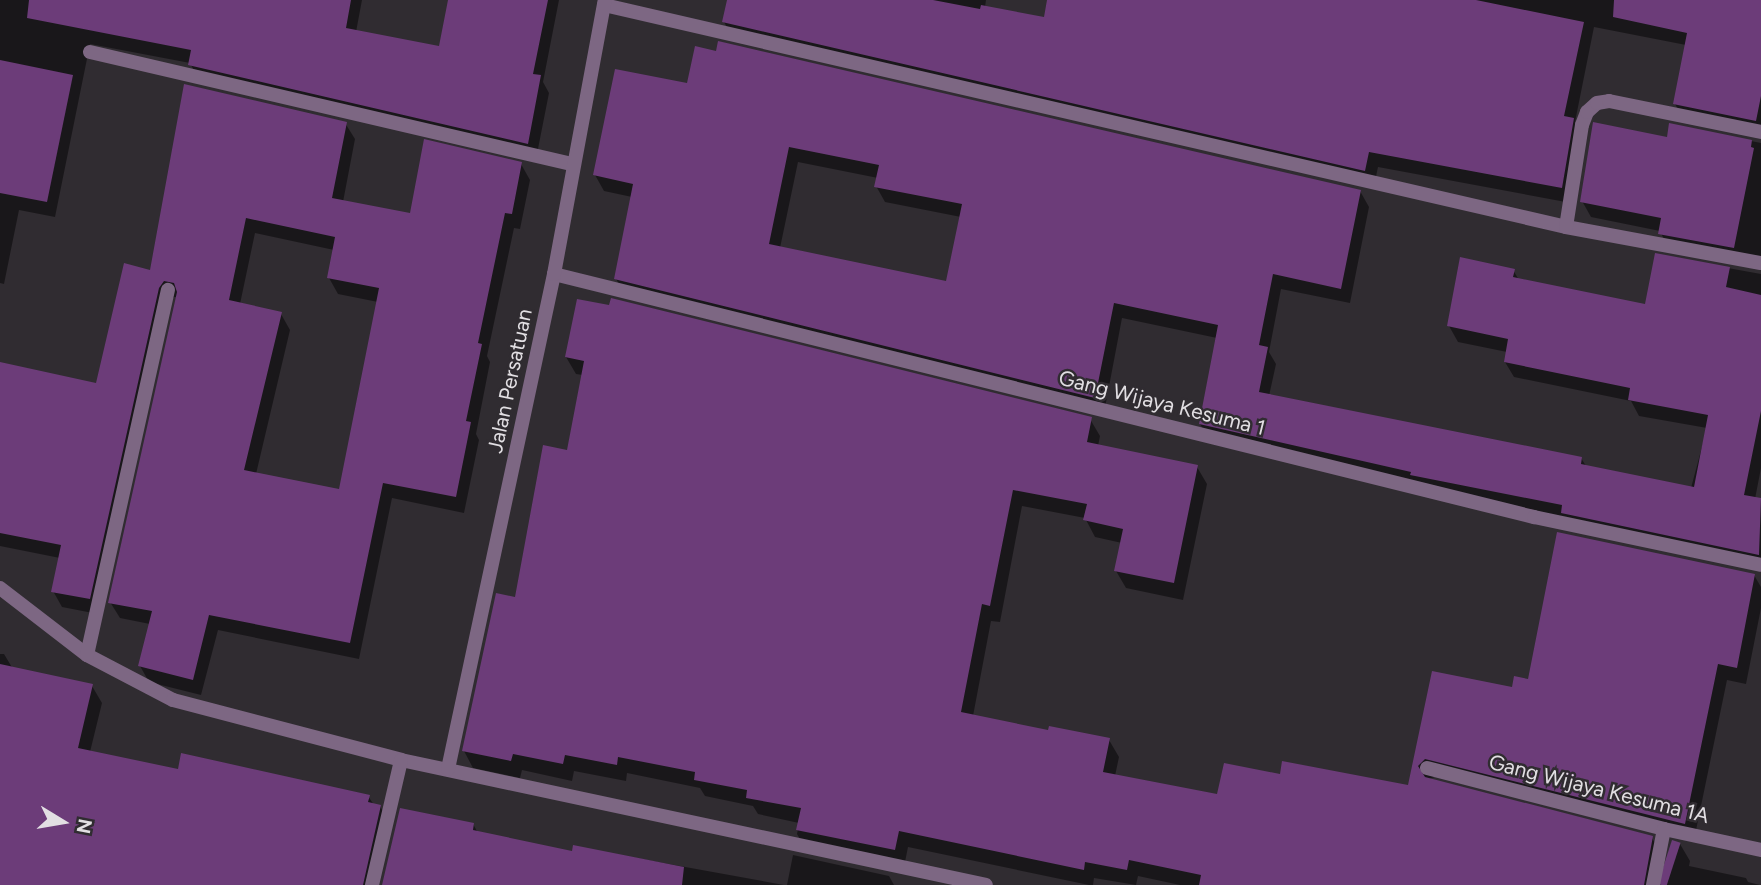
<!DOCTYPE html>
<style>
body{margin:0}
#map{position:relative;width:1761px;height:885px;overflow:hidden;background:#302c31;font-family:Figtree,sans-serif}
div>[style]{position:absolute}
.shadow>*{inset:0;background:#0007}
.building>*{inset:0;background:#6c3c79;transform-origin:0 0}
.street>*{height:14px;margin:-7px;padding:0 7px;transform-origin:7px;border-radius:7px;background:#7d6783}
span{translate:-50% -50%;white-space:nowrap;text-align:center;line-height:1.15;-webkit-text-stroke:5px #302c31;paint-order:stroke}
.street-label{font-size:21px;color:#e2dfe3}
.north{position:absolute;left:28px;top:787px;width:70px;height:70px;-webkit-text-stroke:5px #302c31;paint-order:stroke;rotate:101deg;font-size:19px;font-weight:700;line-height:28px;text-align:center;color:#e2dfe3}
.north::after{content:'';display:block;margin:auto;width:24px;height:32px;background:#e2dfe3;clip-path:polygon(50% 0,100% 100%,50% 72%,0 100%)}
</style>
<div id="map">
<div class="shadow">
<i style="clip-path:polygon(0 0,362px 0,356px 32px,440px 48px,450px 0,559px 0,543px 82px,549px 93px,536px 159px,199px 80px,190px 63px,90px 44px,55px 217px,19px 210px,4px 284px,0 283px)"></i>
<i style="clip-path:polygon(729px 0,986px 0,985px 7px,1045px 19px,1049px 0,1761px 0,1761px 135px,1684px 120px,1675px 104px,1686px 45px,1594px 27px,1575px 122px,1582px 136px,1571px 203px,1378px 167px,1374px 186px,733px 38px,724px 22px)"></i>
<i style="clip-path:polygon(evenodd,689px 85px,1360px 191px,1369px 207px,1350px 303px,1281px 289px,1269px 352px,1276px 364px,1269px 396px,1581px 458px,1586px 466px,1691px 488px,1707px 428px,1639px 416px,1631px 401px,1514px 377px,1505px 362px,1507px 352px,1458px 342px,1449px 326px,1513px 270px,1519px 280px,1647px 306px,1656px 255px,1761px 274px,1761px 468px,1755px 499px,1761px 500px,1761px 569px,1209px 439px,1200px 424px,1217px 338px,1122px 318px,1104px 413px,625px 294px,616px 279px,632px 197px,604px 191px,595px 175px,689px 85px,798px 162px,878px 178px,876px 186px,885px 202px,961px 217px,947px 283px,780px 248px,798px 162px)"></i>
<i style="clip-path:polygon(evenodd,185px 86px,345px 123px,355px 139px,343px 202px,411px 215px,521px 164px,530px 180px,520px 229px,514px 228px,487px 356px,490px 362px,476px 434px,479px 440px,464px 513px,392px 498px,359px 659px,218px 630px,201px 695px,149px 682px,140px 666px,150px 624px,120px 618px,110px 602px,178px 297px,174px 297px,167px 304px,98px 614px,62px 607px,53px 591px,60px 558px,0 546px,0 385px,98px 385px,151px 272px,185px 86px,255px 233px,334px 250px,329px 278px,338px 294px,378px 302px,341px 491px,256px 474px,290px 330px,281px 314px,240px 304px,255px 233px)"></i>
<i style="clip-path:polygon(1671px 125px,1761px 143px,1761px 267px,1669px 250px,1660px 231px,1591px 217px,1582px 201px,1668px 139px)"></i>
<i style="clip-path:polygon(566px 357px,1090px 419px,1100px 436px,1098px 446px,1197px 467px,1207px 484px,1183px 600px,1126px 588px,1116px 571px,1122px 543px,1095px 537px,1085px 518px,1022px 506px,1000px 622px,991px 621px,973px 716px,1049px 732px,1109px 740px,1119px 757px,1115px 776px,1219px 796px,1281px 777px,1410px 787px,1433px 673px,1513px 689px,1754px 575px,1761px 587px,1761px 608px,1746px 684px,1727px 680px,1694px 840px,1440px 775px,1426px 780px,1652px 838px,1662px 855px,1656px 885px,1180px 885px,1138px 876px,1136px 885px,1094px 878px,1093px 885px,1089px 885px,908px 847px,903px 872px,807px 851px,797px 834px,799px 823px,758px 814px,753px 806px,705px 796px,700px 788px,627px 773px,626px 781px,574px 771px,572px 781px,522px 770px,520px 778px,473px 768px,464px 751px,568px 452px,583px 375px,576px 374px)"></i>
<i style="clip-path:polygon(0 654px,4px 654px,13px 669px,92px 686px,102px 703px,90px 752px,180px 771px,368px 796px,374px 805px,380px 806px,389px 823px,375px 885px,0 885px)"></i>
<i style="clip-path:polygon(473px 824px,478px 833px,574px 853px,575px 847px,784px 885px,384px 885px)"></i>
<i style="clip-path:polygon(1680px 844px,1690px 861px,1689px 866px,1746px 878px,1748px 882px,1760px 885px,1665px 885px)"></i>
<i style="clip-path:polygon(793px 855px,889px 876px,894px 885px,787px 885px)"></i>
</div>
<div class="building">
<i style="clip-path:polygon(29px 0,351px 0,346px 28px,439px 46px,448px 0,548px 0,533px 74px,541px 75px,528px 144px,188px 65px,191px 50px,27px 18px)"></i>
<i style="clip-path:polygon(727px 0,933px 0,980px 9px,981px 5px,1044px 17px,1047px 0,1476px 0,1584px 22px,1564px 116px,1574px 118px,1562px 188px,1369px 152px,1365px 171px,722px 22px)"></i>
<i style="clip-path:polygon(1614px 0,1761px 0,1761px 96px,1756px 121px,1673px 104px,1687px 33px,1613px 17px)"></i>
<i style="clip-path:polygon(evenodd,718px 41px,1361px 190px,1341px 289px,1273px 274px,1259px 345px,1268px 347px,1259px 392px,1582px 457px,1581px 464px,1694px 487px,1708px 415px,1628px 400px,1630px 388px,1504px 362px,1508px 339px,1447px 326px,1460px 257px,1515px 269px,1513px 277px,1645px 304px,1655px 253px,1730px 267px,1726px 287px,1761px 295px,1761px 411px,1744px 495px,1761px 498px,1759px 555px,1561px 513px,1562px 505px,1410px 475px,1411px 472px,1199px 424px,1218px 325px,1114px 303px,1095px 398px,614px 279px,633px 184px,593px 175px,615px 69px,687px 83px,695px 46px,716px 51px,718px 41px,789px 147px,879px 165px,874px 187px,962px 204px,946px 281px,769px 244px,789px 147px)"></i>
<i style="clip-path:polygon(0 60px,73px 75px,47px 202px,0 193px)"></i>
<i style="clip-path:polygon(evenodd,184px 84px,347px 122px,332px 198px,410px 213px,424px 139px,522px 162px,512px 214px,505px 213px,478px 343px,482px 344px,466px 421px,471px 422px,456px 497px,383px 483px,350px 643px,209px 615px,193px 680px,138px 666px,152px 611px,108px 603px,177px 292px,174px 283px,164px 281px,159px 288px,90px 599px,51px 592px,61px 545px,0 533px,0 362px,96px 383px,124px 263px,150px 270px,184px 84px,246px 218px,335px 237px,327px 278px,379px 288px,339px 489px,244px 470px,282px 312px,229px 300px,246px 218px)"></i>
<i style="clip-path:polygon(1593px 122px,1667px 137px,1669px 123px,1752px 140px,1751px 147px,1754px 148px,1734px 248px,1658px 234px,1661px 218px,1580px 202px)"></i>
<i style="clip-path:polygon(611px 298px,1092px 417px,1087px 442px,1198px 465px,1174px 583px,1114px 571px,1123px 529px,1083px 520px,1087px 504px,1013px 490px,990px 606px,982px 604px,961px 712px,1048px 730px,1049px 726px,1110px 738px,1103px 772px,1217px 794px,1224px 763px,1280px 774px,1282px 761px,1408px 785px,1432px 671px,1512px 687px,1514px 676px,1528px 679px,1557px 532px,1755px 574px,1737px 668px,1718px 664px,1685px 824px,1425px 759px,1418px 766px,1425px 777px,1653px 836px,1644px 885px,1199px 885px,1201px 875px,1129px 860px,1127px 870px,1085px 862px,1084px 870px,899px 831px,895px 850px,796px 830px,801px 808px,746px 798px,747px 790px,694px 780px,695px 772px,618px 757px,617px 765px,565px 755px,563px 764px,513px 754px,511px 761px,462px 751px,496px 593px,515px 597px,543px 445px,567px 450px,584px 361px,565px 357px,577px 299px,609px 305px)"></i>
<i style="clip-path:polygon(0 664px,93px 684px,78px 748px,178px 769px,181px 753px,370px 795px,368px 802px,381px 805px,363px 885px,0 885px)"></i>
<i style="clip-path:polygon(400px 808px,474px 823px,473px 830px,572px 851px,573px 845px,684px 867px,682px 885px,382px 885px)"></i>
<i style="left:1672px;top:840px;width:9px;height:46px;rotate:18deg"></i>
</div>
<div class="street">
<i style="left:604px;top:5px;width:987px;rotate:12.99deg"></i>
<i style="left:1566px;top:227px;width:198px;rotate:10.5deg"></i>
<i style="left:90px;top:52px;width:495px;rotate:13.1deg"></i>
<i style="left:1566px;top:227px;width:103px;rotate:-81.1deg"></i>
<i style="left:1582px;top:125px;width:14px;rotate:-69deg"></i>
<i style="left:1587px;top:112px;width:13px;rotate:-42deg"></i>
<i style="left:1597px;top:103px;width:12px;rotate:-9deg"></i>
<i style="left:1609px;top:101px;width:155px;rotate:11.5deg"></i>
<i style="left:554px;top:274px;width:1010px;rotate:13.93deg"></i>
<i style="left:1534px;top:517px;width:232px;rotate:11.9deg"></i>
<i style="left:0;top:588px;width:110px;rotate:37.6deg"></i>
<i style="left:87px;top:655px;width:97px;rotate:27.6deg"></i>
<i style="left:173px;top:700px;width:236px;rotate:14.7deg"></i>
<i style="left:401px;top:760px;width:598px;rotate:12.06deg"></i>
<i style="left:87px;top:655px;width:374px;rotate:-77.5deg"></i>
<i style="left:1427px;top:768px;width:245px;rotate:14.4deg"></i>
<i style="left:1664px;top:829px;width:99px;rotate:12.2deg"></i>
<i style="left:448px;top:769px;width:506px;rotate:-77.91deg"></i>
<i style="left:554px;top:274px;width:279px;rotate:-79.5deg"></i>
<i style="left:372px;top:885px;width:128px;rotate:-76.9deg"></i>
<i style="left:1653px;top:885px;width:57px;rotate:-78.9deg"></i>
</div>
<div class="street-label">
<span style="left:510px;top:381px;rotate:-78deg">Jalan Persatuan</span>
<span style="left:1162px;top:403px;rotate:14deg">Gang Wijaya Kesuma 1</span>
<span style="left:1599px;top:789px;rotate:14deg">Gang Wijaya Kesuma 1A</span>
</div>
<div class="north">N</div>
</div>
